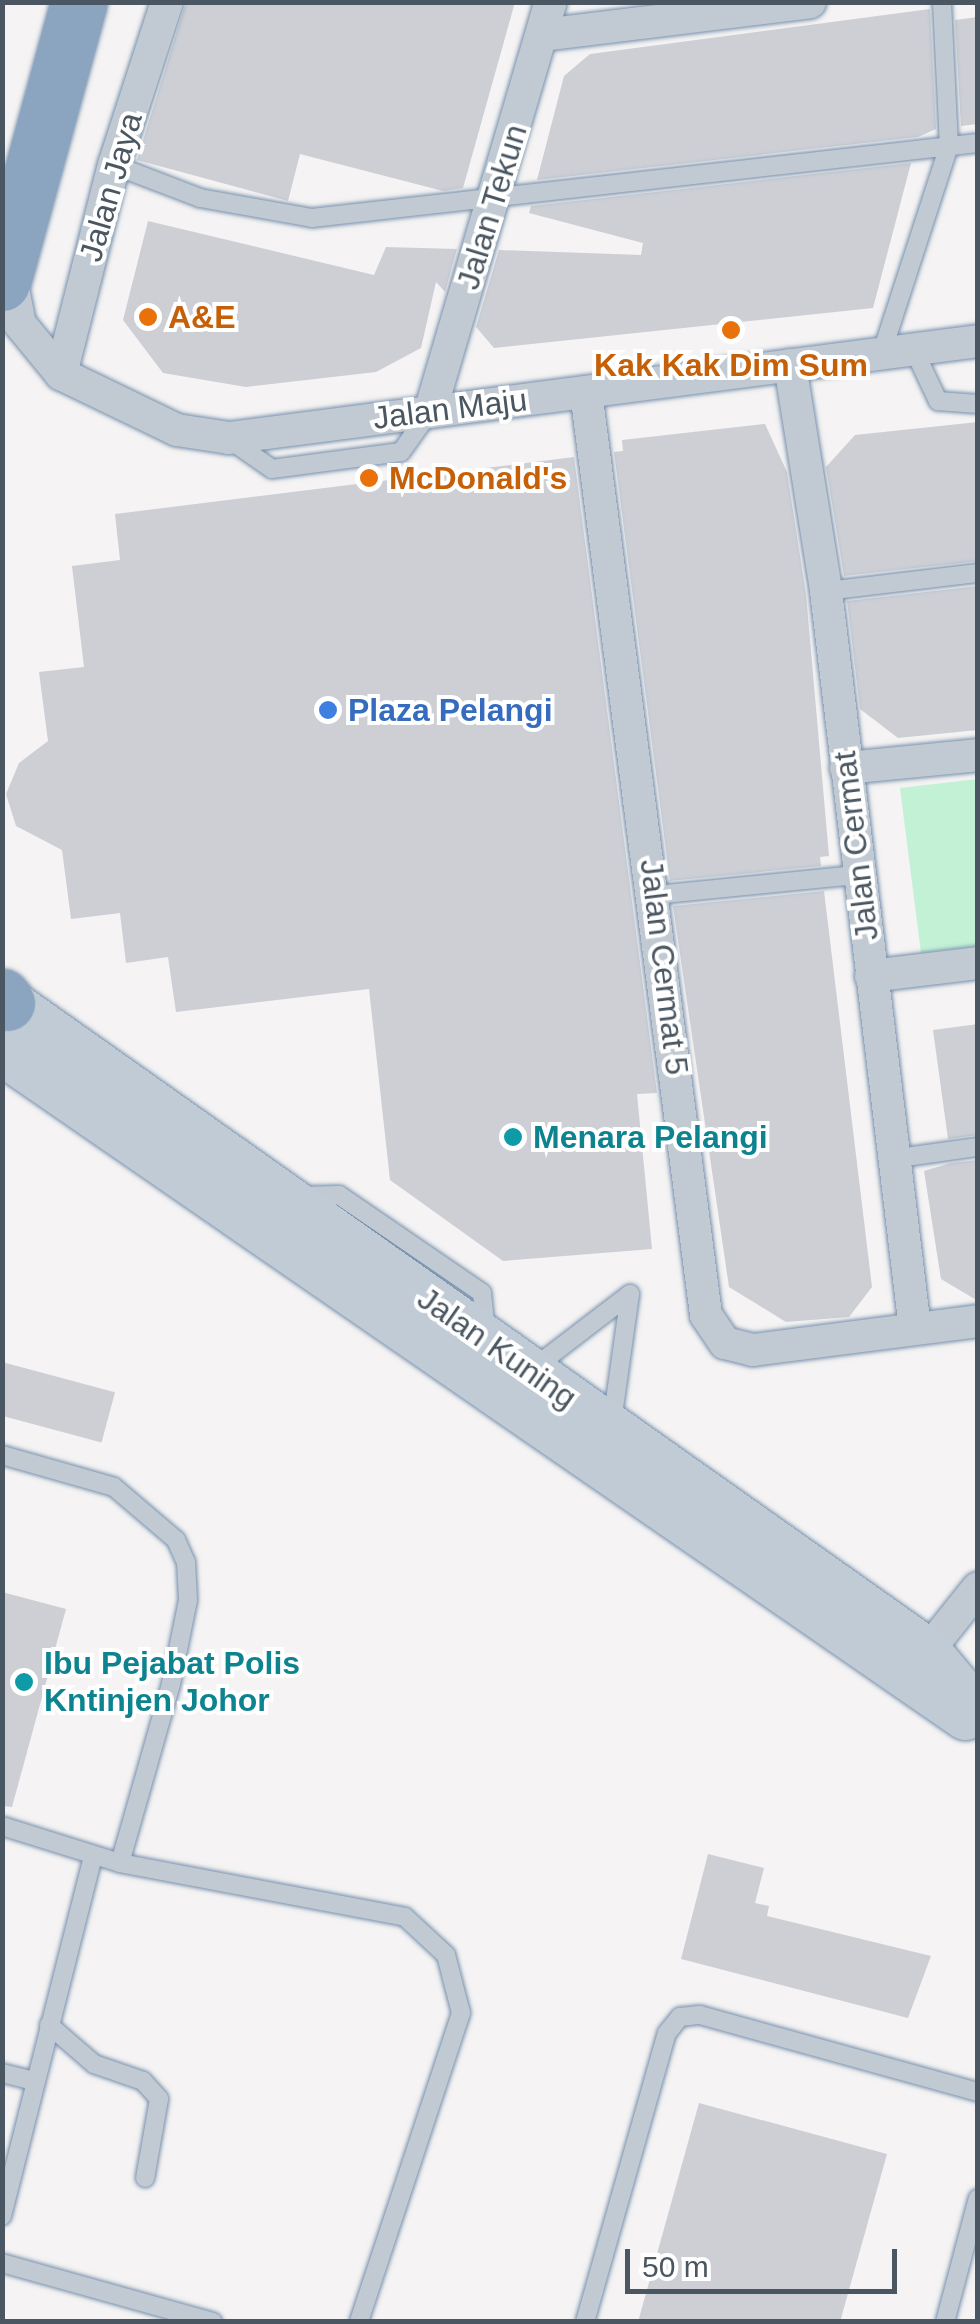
<!DOCTYPE html>
<style>
body{margin:0}
#map{position:relative;width:980px;height:2324px;overflow:hidden;background:#f5f3f3;font-family:Arial,sans-serif}
div>[style]{position:absolute}
.green>*{inset:0;background:#c3f1d5}
.building>*{inset:0;background:#cdcfd5;transform-origin:0 0}
.roads{filter:drop-shadow(0 0 2px #7690ad) drop-shadow(0 0 2px #7690ad)}
.lane>*{height:18px;margin:-9px;padding:0 9px;transform-origin:9px;border-radius:9px;background:#c1cad2}
.street>*{height:32px;margin:-16px;padding:0 16px;transform-origin:16px;border-radius:16px;background:#c1cad2}
.secondary>*{height:48px;margin:-24px;padding:0 24px;transform-origin:24px;border-radius:24px;background:#c1cbd6}
.highway>*{height:55px;margin:-27.5px;padding:0 27.5px;transform-origin:27.5px;border-radius:27.5px;background:#8ba5c1}
.dots>*{width:28px;height:28px;translate:-50% -50%;box-sizing:border-box;border:5px solid #fff;border-radius:50%}
span{translate:-50% -50%;white-space:nowrap;text-align:center;line-height:1.15;-webkit-text-stroke:8px #fff;paint-order:stroke}
.street-label{font-size:32px;color:#4a5661}
.food-label{font-size:32px;color:#c56008;font-weight:700}
.left{translate:0 -50%;text-align:left}
.shop-label{font-size:32px;color:#366cbe;font-weight:700}
.culture-label{font-size:32px;color:#0d838f;font-weight:700}
.frame{position:absolute;inset:0;border:5px solid #4a5661;pointer-events:none}
.scale{position:absolute;left:625px;top:2249px;width:272px;height:45px;box-sizing:border-box;border:5px solid #4a5661;border-top:0;padding-left:12px;font-size:30px;line-height:35px;white-space:nowrap;color:#4a5661;-webkit-text-stroke:8px #fff;paint-order:stroke}
</style>
<div id="map">
<div class="green">
<i style="clip-path:polygon(977px 779px,977px 946px,921px 953px,900px 788px)"></i>
</div>
<div class="building">
<i style="clip-path:polygon(186px 2px,515px 2px,463px 188px,443px 191px,300px 154px,288px 201px,137px 160px)"></i>
<i style="clip-path:polygon(930px 9px,936px 129px,918px 137px,537px 180px,564px 76px,590px 54px)"></i>
<i style="clip-path:polygon(978px 17px,978px 124px,961px 126px,955px 20px)"></i>
<i style="clip-path:polygon(911px 163px,873px 308px,494px 348px,476px 327px,499px 250px,641px 255px,643px 243px,529px 213px,531px 206px)"></i>
<i style="clip-path:polygon(148px 221px,374px 275px,386px 247px,457px 249px,445px 292px,436px 282px,421px 348px,376px 372px,246px 387px,163px 373px,123px 320px)"></i>
<i style="clip-path:polygon(978px 422px,978px 561px,844px 576px,826px 467px,855px 435px)"></i>
<i style="clip-path:polygon(765px 424px,787px 472px,806px 594px,829px 856px,820px 857px,821px 866px,670px 881px,614px 452px,623px 451px,622px 440px)"></i>
<i style="clip-path:polygon(574px 457px,657px 1093px,637px 1094px,652px 1249px,503px 1261px,390px 1180px,369px 989px,176px 1012px,168px 957px,126px 963px,120px 913px,71px 919px,62px 850px,16px 826px,6px 794px,19px 763px,48px 741px,39px 672px,84px 667px,72px 566px,120px 560px,115px 514px)"></i>
<i style="clip-path:polygon(978px 586px,978px 730px,898px 738px,860px 709px,847px 601px)"></i>
<i style="clip-path:polygon(824px 891px,872px 1287px,849px 1317px,786px 1322px,729px 1287px,673px 906px)"></i>
<i style="clip-path:polygon(978px 1024px,978px 1135px,948px 1139px,933px 1030px)"></i>
<i style="clip-path:polygon(951px 1163px,978px 1160px,978px 1301px,941px 1279px,924px 1171px)"></i>
<i style="left:2px;top:1362px;width:117px;height:52px;rotate:15deg"></i>
<i style="clip-path:polygon(2px 1592px,66px 1609px,12px 1807px,2px 1806px)"></i>
<i style="clip-path:polygon(708px 1854px,764px 1868px,755px 1903px,769px 1906px,767px 1916px,931px 1956px,908px 2018px,681px 1959px)"></i>
<i style="clip-path:polygon(699px 2103px,887px 2154px,840px 2322px,638px 2322px)"></i>
</div>
<div class="roads">
<div class="lane">
<i style="left:114px;top:165px;width:92px;rotate:21deg"></i>
<i style="left:200px;top:198px;width:114px;rotate:10.1deg"></i>
<i style="left:312px;top:218px;width:670px;rotate:-6.43deg"></i>
<i style="left:913px;top:348px;width:59px;rotate:64.7deg"></i>
<i style="left:938px;top:401px;width:40px;rotate:4.3deg"></i>
<i style="left:882px;top:352px;width:217px;rotate:-72deg"></i>
<i style="left:949px;top:146px;width:144px;rotate:-92.8deg"></i>
<i style="left:229px;top:439px;width:52px;rotate:34.9deg"></i>
<i style="left:272px;top:469px;width:130px;rotate:-7.5deg"></i>
<i style="left:401px;top:452px;width:47px;rotate:-54.6deg"></i>
<i style="left:826px;top:591px;width:153px;rotate:-6.8deg"></i>
<i style="left:655px;top:895px;width:203px;rotate:-5.7deg"></i>
<i style="left:891px;top:1159px;width:88px;rotate:-7.9deg"></i>
<i style="left:299px;top:1196px;width:40px;rotate:-1.4deg"></i>
<i style="left:339px;top:1195px;width:173px;rotate:34.4deg"></i>
<i style="left:482px;top:1293px;width:40px;rotate:84.3deg"></i>
<i style="left:531px;top:1370px;width:125px;rotate:-37.5deg"></i>
<i style="left:612px;top:1422px;width:129px;rotate:-82deg"></i>
<i style="left:2px;top:1455px;width:116px;rotate:15.9deg"></i>
<i style="left:114px;top:1487px;width:82px;rotate:40.5deg"></i>
<i style="left:176px;top:1540px;width:24px;rotate:66deg"></i>
<i style="left:186px;top:1562px;width:38px;rotate:87deg"></i>
<i style="left:188px;top:1600px;width:86px;rotate:101.4deg"></i>
<i style="left:171px;top:1684px;width:186px;rotate:105.9deg"></i>
<i style="left:2px;top:1826px;width:124px;rotate:17.4deg"></i>
<i style="left:120px;top:1863px;width:290px;rotate:10.7deg"></i>
<i style="left:405px;top:1917px;width:56px;rotate:42.8deg"></i>
<i style="left:446px;top:1955px;width:60px;rotate:75.5deg"></i>
<i style="left:461px;top:2013px;width:325px;rotate:108.3deg"></i>
<i style="left:49px;top:2025px;width:60px;rotate:40.9deg"></i>
<i style="left:94px;top:2064px;width:52px;rotate:19.1deg"></i>
<i style="left:143px;top:2081px;width:24px;rotate:48deg"></i>
<i style="left:159px;top:2099px;width:80px;rotate:100deg"></i>
<i style="left:2px;top:2073px;width:34px;rotate:14deg"></i>
<i style="left:2px;top:2216px;width:371px;rotate:-75.8deg"></i>
<i style="left:2px;top:2263px;width:219px;rotate:15.6deg"></i>
<i style="left:585px;top:2322px;width:300px;rotate:-74.2deg"></i>
<i style="left:667px;top:2033px;width:21px;rotate:-51deg"></i>
<i style="left:680px;top:2017px;width:20px;rotate:-6deg"></i>
<i style="left:700px;top:2015px;width:288px;rotate:15.5deg"></i>
<i style="left:945px;top:2322px;width:128px;rotate:-75.1deg"></i>
</div>
<div class="street">
<i style="left:543px;top:35px;width:269px;rotate:-7deg"></i>
<i style="left:8px;top:263px;width:62px;rotate:78.9deg"></i>
<i style="left:20px;top:324px;width:65px;rotate:50.6deg"></i>
<i style="left:61px;top:374px;width:129px;rotate:25.8deg"></i>
<i style="left:177px;top:430px;width:53px;rotate:8.7deg"></i>
<i style="left:229px;top:438px;width:755px;rotate:-7.38deg"></i>
<i style="left:790px;top:365px;width:229px;rotate:80.9deg"></i>
<i style="left:826px;top:591px;width:743px;rotate:83.12deg"></i>
<i style="left:61px;top:374px;width:216px;rotate:-75.8deg"></i>
<i style="left:114px;top:165px;width:171px;rotate:-72deg"></i>
<i style="left:586px;top:392px;width:931px;rotate:82.59deg"></i>
<i style="left:706px;top:1315px;width:34px;rotate:56deg"></i>
<i style="left:725px;top:1343px;width:29px;rotate:14deg"></i>
<i style="left:753px;top:1350px;width:227px;rotate:-7.3deg"></i>
<i style="left:430px;top:412px;width:427px;rotate:-73.6deg"></i>
<i style="left:846px;top:768px;width:133px;rotate:-5.6deg"></i>
<i style="left:871px;top:976px;width:108px;rotate:-6.9deg"></i>
<i style="left:915px;top:1667px;width:101px;rotate:-51.4deg"></i>
</div>
<div class="secondary">
<i style="left:2px;top:998px;width:1133px;rotate:35.26deg"></i>
<i style="left:927px;top:1652px;width:80px;rotate:50.1deg"></i>
<i style="left:2px;top:1051px;width:1171px;rotate:34.6deg"></i>
</div>
<div class="highway">
<i style="left:2px;top:283px;width:291px;rotate:-74.7deg"></i>
<i style="left:2px;top:997px;width:8px;rotate:50deg"></i>
</div>
</div>
<div class="dots">
<i style="left:148px;top:317px;background:#e8710a"></i>
<i style="left:731px;top:330px;background:#e8710a"></i>
<i style="left:369px;top:478px;background:#e8710a"></i>
<i style="left:328px;top:710px;background:#3f7fe0"></i>
<i style="left:513px;top:1137px;background:#0f9aa8"></i>
<i style="left:24px;top:1682px;background:#0f9aa8"></i>
</div>
<div class="street-label">
<span style="left:111px;top:187px;rotate:-74deg">Jalan Jaya</span>
<span style="left:492px;top:207px;rotate:-73deg">Jalan Tekun</span>
<span style="left:450px;top:409px;rotate:-7deg">Jalan Maju</span>
<span style="left:856px;top:846px;rotate:-97deg">Jalan Cermat</span>
<span style="left:664px;top:967px;rotate:83deg">Jalan Cermat 5</span>
<span style="left:497px;top:1348px;rotate:35deg">Jalan Kuning</span>
</div>
<div class="food-label">
<span class="left" style="left:168px;top:317px">A&amp;E</span>
<span style="left:731px;top:365px">Kak Kak Dim Sum</span>
<span class="left" style="left:389px;top:478px">McDonald's</span>
</div>
<div class="shop-label">
<span class="left" style="left:348px;top:710px">Plaza Pelangi</span>
</div>
<div class="culture-label">
<span class="left" style="left:533px;top:1137px">Menara Pelangi</span>
<span class="left" style="left:44px;top:1682px">Ibu Pejabat Polis<br>Kntinjen Johor</span>
</div>
<div class="frame"></div>
<div class="scale">50 m</div>
</div>
